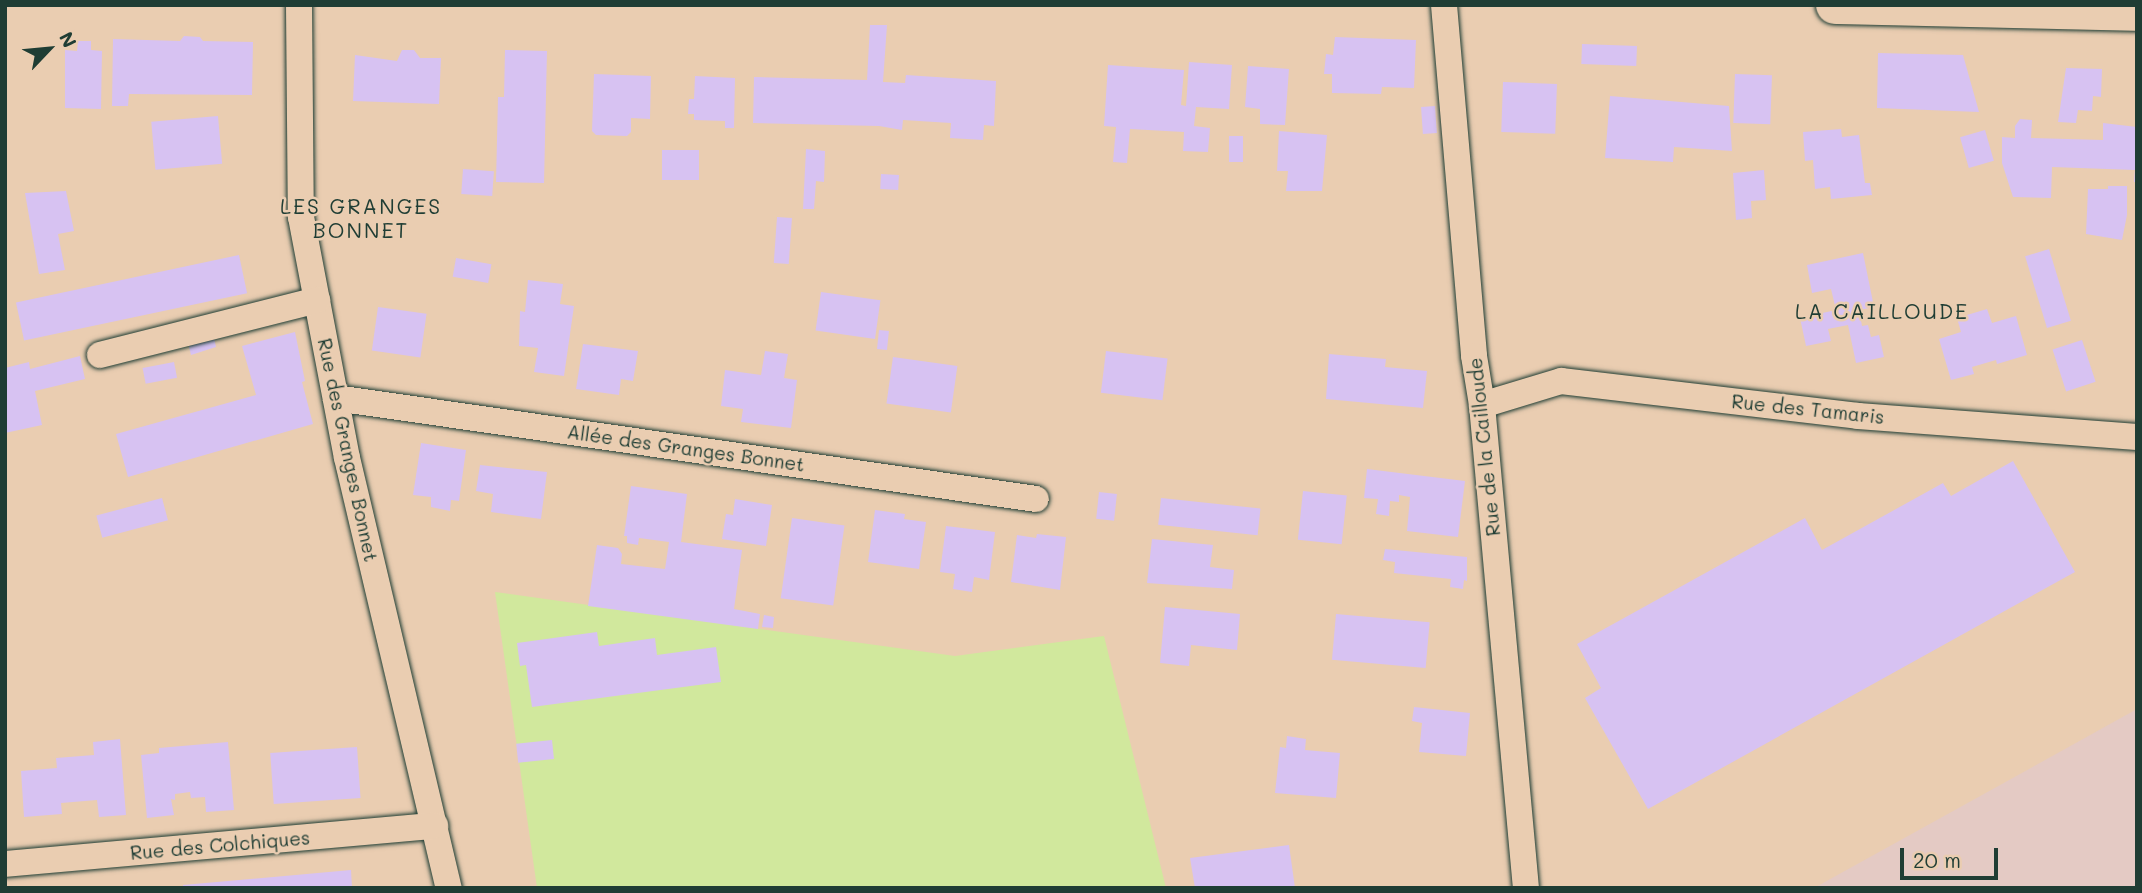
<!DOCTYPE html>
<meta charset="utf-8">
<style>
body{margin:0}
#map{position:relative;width:2142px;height:893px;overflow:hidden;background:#eacdb1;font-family:Mali,sans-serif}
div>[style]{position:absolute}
.built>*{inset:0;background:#e4cac4}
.green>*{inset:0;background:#d1e89d}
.building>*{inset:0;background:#d7c2f2;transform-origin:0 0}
.roads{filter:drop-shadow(0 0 2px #1f3d34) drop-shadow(0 0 2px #1f3d34)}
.street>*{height:26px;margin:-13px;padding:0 13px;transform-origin:13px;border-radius:13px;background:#eacdb1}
.primary>*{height:38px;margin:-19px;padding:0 19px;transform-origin:19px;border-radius:19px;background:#eacdb1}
span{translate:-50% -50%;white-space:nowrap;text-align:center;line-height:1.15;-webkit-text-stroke:5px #eacdb1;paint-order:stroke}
.street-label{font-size:19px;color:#1f3d34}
.neighbourhood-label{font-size:21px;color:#1f3d34;letter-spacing:2px}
.frame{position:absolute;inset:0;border:7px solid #1f3d34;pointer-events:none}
.north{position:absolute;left:14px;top:14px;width:70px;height:70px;-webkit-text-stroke:5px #eacdb1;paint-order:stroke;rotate:64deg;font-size:19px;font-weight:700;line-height:28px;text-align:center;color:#1f3d34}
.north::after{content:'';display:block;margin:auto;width:24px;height:32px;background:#1f3d34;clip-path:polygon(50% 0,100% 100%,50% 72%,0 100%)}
.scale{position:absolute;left:1900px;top:848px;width:98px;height:32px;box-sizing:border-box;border:4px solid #1f3d34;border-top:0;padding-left:9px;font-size:21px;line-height:24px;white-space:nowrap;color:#1f3d34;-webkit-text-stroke:5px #eacdb1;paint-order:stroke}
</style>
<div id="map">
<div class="built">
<i style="clip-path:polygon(2137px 709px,2137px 888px,1814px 888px,2065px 749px)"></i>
</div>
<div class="green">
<i style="clip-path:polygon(495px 592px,955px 656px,1104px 636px,1166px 888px,537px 888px)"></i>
</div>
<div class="building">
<i style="clip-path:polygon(870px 25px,887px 25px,883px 82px,905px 83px,906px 75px,996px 81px,994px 126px,984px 125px,983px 140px,950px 138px,951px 123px,903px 120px,902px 130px,879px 126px,753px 123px,754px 77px,867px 80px)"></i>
<i style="clip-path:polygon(184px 36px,200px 37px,203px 41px,253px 42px,252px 95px,129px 94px,128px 106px,112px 106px,113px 39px,180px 41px)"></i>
<i style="clip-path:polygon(1335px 37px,1416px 40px,1414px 88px,1382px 87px,1381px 94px,1332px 93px,1332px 74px,1324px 74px,1326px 54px,1333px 55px)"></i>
<i style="clip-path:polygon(78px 41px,91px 41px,91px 50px,102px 51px,101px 109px,65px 108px,65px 50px,77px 51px)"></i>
<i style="left:1582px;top:44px;width:55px;height:20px;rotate:2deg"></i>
<i style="clip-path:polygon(402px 50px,414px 50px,420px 58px,441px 58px,439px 104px,353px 101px,355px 55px,397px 61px)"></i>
<i style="clip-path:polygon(505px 50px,547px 51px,544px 183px,496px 182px,498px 97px,504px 97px)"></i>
<i style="clip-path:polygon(1878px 53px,1963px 55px,1979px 112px,1877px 108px)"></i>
<i style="clip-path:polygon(1189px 62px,1232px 65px,1229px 109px,1196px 107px,1194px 126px,1210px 128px,1208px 152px,1183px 151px,1184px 132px,1130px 129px,1127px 163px,1113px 162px,1116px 127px,1104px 126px,1108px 65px,1184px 70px,1181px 105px,1186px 106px)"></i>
<i style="clip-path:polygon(1248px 66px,1289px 69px,1285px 125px,1260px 124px,1260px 109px,1245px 107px)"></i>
<i style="clip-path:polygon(2066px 68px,2102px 69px,2101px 97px,2093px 96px,2092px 111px,2078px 110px,2076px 123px,2058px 122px)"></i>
<i style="clip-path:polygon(594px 74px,651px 76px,650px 119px,631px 118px,631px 132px,627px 136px,596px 135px,592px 131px)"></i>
<i style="left:1735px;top:74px;width:37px;height:49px;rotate:2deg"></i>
<i style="clip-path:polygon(695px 76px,735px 78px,734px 128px,725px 128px,725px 121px,694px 120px,694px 114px,688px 114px,689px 99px,694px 99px)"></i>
<i style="left:1503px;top:82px;width:54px;height:50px;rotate:2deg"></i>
<i style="clip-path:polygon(1610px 96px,1729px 106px,1732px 151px,1674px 147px,1673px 162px,1605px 158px)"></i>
<i style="left:1435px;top:106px;width:27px;height:14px;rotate:86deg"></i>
<i style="left:218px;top:116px;width:48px;height:67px;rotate:85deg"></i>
<i style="clip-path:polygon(2020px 119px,2032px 120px,2031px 138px,2103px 140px,2103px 123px,2137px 127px,2137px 182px,2134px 182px,2135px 170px,2052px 167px,2051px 198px,2013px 197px,2002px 163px,2002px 137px,2015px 138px,2015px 126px)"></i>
<i style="clip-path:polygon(1841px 129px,1842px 137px,1859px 135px,1865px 183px,1870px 183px,1872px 195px,1831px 199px,1830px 187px,1815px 189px,1813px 160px,1805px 161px,1803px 132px)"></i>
<i style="left:1985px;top:130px;width:32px;height:26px;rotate:74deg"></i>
<i style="clip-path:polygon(1279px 131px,1327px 135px,1322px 191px,1286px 191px,1288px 171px,1277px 171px)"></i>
<i style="left:1229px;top:136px;width:14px;height:26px"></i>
<i style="clip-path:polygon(806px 149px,825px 151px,824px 182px,816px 181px,814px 209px,803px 209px)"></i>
<i style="left:662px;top:150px;width:37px;height:30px"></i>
<i style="left:463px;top:169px;width:31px;height:25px;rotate:4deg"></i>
<i style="clip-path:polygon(1764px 170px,1766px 200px,1751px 201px,1752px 218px,1736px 220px,1733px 173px)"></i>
<i style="left:881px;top:174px;width:18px;height:15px;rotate:3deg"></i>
<i style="clip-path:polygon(2108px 186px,2127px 186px,2127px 215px,2122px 240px,2086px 234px,2088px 189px,2108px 189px)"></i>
<i style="clip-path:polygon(66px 191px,74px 231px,58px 234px,65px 270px,39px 274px,25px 193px)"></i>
<i style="left:777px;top:217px;width:15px;height:46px;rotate:4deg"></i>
<i style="left:2049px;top:249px;width:75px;height:25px;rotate:73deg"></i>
<i style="clip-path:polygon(1863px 253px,1874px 307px,1859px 310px,1862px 326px,1868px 325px,1871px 337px,1879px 335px,1884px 357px,1856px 363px,1848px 325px,1828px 329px,1831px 341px,1806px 346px,1800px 318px,1836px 310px,1831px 289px,1812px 293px,1807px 265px)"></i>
<i style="left:239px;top:255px;width:39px;height:228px;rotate:78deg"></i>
<i style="left:456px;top:258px;width:36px;height:19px;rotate:10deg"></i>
<i style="clip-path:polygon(528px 280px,563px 284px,560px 304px,574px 306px,564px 376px,534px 372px,538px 348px,519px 346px,520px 311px,525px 312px)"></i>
<i style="left:821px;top:292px;width:60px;height:39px;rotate:8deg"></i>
<i style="left:378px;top:307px;width:49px;height:44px;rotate:8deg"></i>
<i style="clip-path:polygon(1987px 309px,1992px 323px,2016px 316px,2027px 355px,1997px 364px,1996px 360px,1972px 367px,1974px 374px,1951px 380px,1939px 339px,1961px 332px,1957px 318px)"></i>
<i style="left:879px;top:330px;width:10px;height:19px;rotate:6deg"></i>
<i style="clip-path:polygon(295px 332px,305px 381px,302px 382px,313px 424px,128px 477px,116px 434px,256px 395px,242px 346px)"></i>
<i style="clip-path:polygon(213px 333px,216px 347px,191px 355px,187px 339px)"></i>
<i style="left:2082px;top:340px;width:44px;height:31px;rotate:72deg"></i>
<i style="clip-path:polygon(583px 344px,638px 351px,633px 381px,621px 379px,619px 395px,576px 389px)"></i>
<i style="clip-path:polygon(765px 351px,788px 354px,784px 378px,797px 380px,791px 428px,741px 422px,743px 409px,721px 406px,725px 370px,761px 375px)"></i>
<i style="left:1106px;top:351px;width:62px;height:42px;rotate:7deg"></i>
<i style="clip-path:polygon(1329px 354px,1386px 359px,1385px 367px,1427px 371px,1423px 408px,1326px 399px)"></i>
<i style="clip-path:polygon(80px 356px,85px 379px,35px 391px,42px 425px,5px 433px,5px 368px,29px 362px,30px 369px)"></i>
<i style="left:893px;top:357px;width:65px;height:47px;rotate:8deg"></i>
<i style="left:174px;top:362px;width:16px;height:32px;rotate:79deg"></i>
<i style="clip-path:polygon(421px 443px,466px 450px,459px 501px,451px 500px,450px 511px,431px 507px,431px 497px,413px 495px)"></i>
<i style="clip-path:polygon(2013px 461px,2075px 572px,1648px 809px,1585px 698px,1601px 688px,1577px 644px,1805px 518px,1822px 550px,1943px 483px,1951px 496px)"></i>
<i style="clip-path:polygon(480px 465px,547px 472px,541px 519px,491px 512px,493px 494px,476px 491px)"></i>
<i style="clip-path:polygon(1367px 469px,1465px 481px,1458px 537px,1407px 531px,1410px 497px,1399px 495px,1399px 502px,1390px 501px,1389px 516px,1376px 514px,1378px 499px,1364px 498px)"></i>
<i style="clip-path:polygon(631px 486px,687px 494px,681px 542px,742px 550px,734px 609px,760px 614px,758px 629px,588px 606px,597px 545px,618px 548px,622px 554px,621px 564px,665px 569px,669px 542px,639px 538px,638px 545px,627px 543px,627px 536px,624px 536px)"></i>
<i style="left:1303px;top:491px;width:44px;height:49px;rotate:6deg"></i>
<i style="left:1099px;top:492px;width:18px;height:27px;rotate:6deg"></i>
<i style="left:162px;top:498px;width:23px;height:68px;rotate:75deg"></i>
<i style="left:1161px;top:498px;width:100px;height:27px;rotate:6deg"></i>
<i style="clip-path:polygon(735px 499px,772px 505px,766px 546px,722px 539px,726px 514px,733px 515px)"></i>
<i style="clip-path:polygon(875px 510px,905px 514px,904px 519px,926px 522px,919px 569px,868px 562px)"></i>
<i style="left:792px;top:518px;width:53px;height:81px;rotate:8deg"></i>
<i style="clip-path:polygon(946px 526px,995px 532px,989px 580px,974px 577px,972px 592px,953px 589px,955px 574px,940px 572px)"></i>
<i style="clip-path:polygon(1037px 534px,1066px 537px,1060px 590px,1011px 582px,1017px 535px,1036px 538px)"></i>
<i style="clip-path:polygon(1152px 539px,1213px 545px,1210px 567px,1234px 570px,1232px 589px,1147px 583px)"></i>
<i style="clip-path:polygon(1385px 549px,1467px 557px,1467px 581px,1464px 580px,1463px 589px,1450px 587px,1451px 579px,1394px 573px,1395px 562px,1383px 560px)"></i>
<i style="clip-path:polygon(1165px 607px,1240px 614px,1237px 650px,1191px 645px,1189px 666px,1160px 663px)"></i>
<i style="left:1336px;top:614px;width:94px;height:46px;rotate:5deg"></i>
<i style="clip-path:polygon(764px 615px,774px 617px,773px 628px,762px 627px)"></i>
<i style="clip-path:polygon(597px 632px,599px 646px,655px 638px,657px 655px,716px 647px,721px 682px,532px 707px,526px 665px,520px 666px,517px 643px)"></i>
<i style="clip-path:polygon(1414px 707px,1470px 713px,1466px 756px,1419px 752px,1422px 723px,1412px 721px)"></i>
<i style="clip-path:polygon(1287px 736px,1306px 739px,1305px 750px,1340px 753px,1336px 798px,1275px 793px,1280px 747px,1286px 748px)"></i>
<i style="clip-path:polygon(120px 739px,126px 815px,99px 817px,97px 800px,61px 803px,62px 814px,24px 817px,21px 771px,57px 768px,56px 758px,94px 755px,93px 742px)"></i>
<i style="left:552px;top:740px;width:19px;height:36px;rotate:84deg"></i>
<i style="clip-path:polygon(228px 742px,234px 810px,206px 812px,205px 797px,191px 798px,190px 792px,175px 794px,175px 800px,171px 799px,174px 815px,147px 818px,141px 755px,159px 753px,159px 748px)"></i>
<i style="left:357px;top:747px;width:51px;height:87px;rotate:86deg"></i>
<i style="clip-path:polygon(1289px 845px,1295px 888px,1195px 888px,1190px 858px)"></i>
<i style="clip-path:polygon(351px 870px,352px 888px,183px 888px,183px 885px)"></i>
</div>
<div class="roads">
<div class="street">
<i style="left:299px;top:5px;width:212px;rotate:89.5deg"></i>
<i style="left:301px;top:217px;width:245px;rotate:79.2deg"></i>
<i style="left:347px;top:458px;width:442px;rotate:76.7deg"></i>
<i style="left:1444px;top:5px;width:352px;rotate:85.1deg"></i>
<i style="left:1474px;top:356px;width:50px;rotate:80.7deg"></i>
<i style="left:1482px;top:405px;width:485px;rotate:84.8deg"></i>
<i style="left:100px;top:355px;width:224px;rotate:-14.2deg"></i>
<i style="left:336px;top:398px;width:707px;rotate:8.21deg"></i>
<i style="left:1482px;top:405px;width:83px;rotate:-16.9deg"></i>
<i style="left:1561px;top:381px;width:299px;rotate:6.7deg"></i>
<i style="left:1858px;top:416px;width:280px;rotate:4.3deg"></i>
<i style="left:5px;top:864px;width:432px;rotate:-5.1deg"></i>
</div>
<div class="primary">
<i style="left:1835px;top:5px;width:302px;rotate:1.3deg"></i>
</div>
</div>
<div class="street-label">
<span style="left:1808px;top:409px;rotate:6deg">Rue des Tamaris</span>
<span style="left:1484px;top:447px;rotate:-96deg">Rue de la Cailloude</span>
<span style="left:686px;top:448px;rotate:8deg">Allée des Granges Bonnet</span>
<span style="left:348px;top:450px;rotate:78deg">Rue des Granges Bonnet</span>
<span style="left:220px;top:845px;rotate:-5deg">Rue des Colchiques</span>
</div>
<div class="neighbourhood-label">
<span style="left:361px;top:218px">LES GRANGES<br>BONNET</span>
<span style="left:1882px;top:311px">LA CAILLOUDE</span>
</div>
<div class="frame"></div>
<div class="north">N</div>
<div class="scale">20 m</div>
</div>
